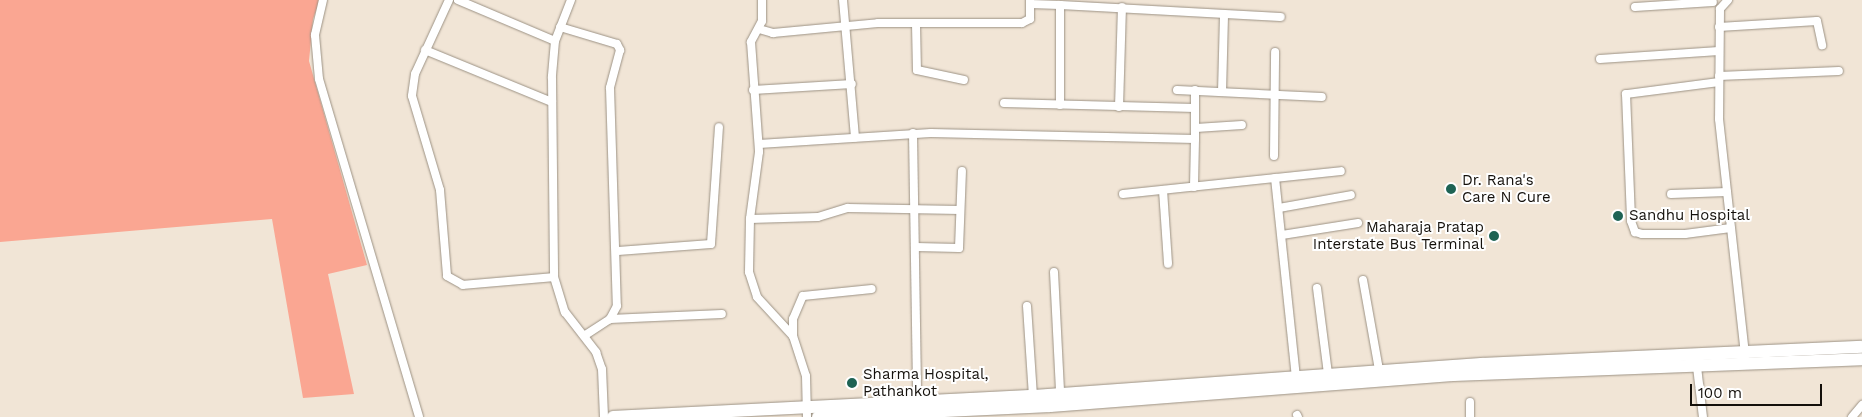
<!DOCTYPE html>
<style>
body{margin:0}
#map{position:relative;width:1862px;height:417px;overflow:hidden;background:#f1e5d6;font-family:"Work Sans",sans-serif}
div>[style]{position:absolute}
.green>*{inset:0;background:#faa692}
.roads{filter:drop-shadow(0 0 1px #9c9284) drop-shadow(0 0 1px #9c9284)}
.street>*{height:8px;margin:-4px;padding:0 4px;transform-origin:4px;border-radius:4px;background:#fff}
.primary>*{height:12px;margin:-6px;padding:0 6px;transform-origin:6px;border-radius:6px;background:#fff}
.dots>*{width:14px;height:14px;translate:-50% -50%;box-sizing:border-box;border:2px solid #fff;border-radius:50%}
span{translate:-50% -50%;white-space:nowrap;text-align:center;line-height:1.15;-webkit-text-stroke:4px #fff;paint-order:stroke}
.poi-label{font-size:15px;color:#14100b}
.left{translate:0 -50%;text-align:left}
.right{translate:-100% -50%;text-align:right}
.scale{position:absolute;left:1690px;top:384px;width:132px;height:22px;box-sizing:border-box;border:2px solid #14100b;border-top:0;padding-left:6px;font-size:15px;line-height:18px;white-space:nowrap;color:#14100b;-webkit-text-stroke:4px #fff;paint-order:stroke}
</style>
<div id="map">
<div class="green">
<i style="clip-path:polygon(0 0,320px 0,313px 19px,309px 61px,367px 265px,328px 274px,354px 394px,303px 398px,272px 219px,0 242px)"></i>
</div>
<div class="roads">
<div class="street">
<i style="left:323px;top:0;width:36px;rotate:103deg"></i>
<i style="left:315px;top:35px;width:44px;rotate:84.8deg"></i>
<i style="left:319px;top:79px;width:352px;rotate:73.5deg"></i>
<i style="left:449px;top:0;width:81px;rotate:114.7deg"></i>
<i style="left:415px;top:74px;width:22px;rotate:98deg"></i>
<i style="left:412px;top:96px;width:98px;rotate:73.4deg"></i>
<i style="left:440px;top:190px;width:86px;rotate:85.3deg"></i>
<i style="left:447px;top:276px;width:18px;rotate:29deg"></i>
<i style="left:463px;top:285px;width:91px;rotate:-5deg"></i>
<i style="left:458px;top:0;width:105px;rotate:22.9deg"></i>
<i style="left:571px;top:0;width:44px;rotate:111.3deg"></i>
<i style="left:555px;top:41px;width:37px;rotate:95deg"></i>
<i style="left:552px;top:78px;width:199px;rotate:89.4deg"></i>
<i style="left:554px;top:277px;width:37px;rotate:73deg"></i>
<i style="left:565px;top:312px;width:51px;rotate:52.2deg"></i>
<i style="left:596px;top:352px;width:18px;rotate:71deg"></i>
<i style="left:602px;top:369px;width:48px;rotate:87.6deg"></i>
<i style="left:762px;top:0;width:21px;rotate:90deg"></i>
<i style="left:762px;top:21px;width:24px;rotate:118deg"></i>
<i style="left:751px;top:42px;width:110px;rotate:85.8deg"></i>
<i style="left:759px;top:152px;width:68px;rotate:97.7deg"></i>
<i style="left:750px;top:219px;width:53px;rotate:91.1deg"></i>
<i style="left:749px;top:272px;width:26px;rotate:72deg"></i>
<i style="left:757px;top:297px;width:53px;rotate:47.3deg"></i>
<i style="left:793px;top:336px;width:42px;rotate:72deg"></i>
<i style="left:806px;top:376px;width:41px;rotate:88.6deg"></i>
<i style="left:843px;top:0;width:138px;rotate:85deg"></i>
<i style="left:1030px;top:0;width:4px;rotate:90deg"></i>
<i style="left:1030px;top:4px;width:30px;rotate:2deg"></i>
<i style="left:1728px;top:0;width:12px;rotate:132deg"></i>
<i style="left:1720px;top:9px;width:110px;rotate:90.5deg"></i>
<i style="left:1719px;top:119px;width:238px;rotate:83.7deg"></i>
<i style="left:1635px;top:7px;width:78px;rotate:-3.7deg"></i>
<i style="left:916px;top:24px;width:46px;rotate:88.8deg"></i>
<i style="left:917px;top:70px;width:48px;rotate:12deg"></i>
<i style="left:560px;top:27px;width:59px;rotate:16.6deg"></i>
<i style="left:617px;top:44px;width:7px;rotate:63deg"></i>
<i style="left:620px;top:50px;width:39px;rotate:105deg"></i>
<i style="left:610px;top:88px;width:218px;rotate:88.2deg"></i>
<i style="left:617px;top:306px;width:15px;rotate:118deg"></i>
<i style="left:610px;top:319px;width:30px;rotate:147deg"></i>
<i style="left:1719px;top:27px;width:98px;rotate:-3.5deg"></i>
<i style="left:1817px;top:21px;width:25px;rotate:78deg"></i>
<i style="left:759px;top:29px;width:15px;rotate:16deg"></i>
<i style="left:773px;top:33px;width:105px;rotate:-5.4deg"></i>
<i style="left:878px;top:23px;width:144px"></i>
<i style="left:1022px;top:23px;width:9px;rotate:-27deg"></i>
<i style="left:1030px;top:19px;width:15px;rotate:-90deg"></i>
<i style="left:425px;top:50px;width:137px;rotate:22.3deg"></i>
<i style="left:1600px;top:59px;width:119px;rotate:-3.8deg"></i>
<i style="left:1719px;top:76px;width:120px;rotate:-2.4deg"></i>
<i style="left:1719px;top:82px;width:94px;rotate:172.6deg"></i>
<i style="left:1626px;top:94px;width:127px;rotate:87.7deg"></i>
<i style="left:1631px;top:221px;width:12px;rotate:70deg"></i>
<i style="left:1635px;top:232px;width:7px;rotate:16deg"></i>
<i style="left:1642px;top:234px;width:43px"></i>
<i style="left:1685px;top:234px;width:46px;rotate:-7.4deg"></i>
<i style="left:753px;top:90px;width:99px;rotate:-3.5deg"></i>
<i style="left:1177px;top:90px;width:145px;rotate:2.8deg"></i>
<i style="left:1222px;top:92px;width:77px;rotate:-88.5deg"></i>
<i style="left:1004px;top:103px;width:191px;rotate:1.5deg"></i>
<i style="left:1060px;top:105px;width:100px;rotate:-90deg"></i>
<i style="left:1060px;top:5px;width:221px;rotate:3.1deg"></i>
<i style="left:1119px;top:107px;width:100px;rotate:-88.3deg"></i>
<i style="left:1196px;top:128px;width:46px;rotate:-3.7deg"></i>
<i style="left:913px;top:133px;width:268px;rotate:89.1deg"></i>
<i style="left:759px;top:144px;width:172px;rotate:-3.7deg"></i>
<i style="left:931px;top:133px;width:264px;rotate:1.3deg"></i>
<i style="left:1195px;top:139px;width:49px;rotate:-90deg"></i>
<i style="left:1274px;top:156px;width:104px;rotate:-89.4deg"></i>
<i style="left:1275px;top:178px;width:200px;rotate:84deg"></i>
<i style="left:1194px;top:187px;width:48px;rotate:-88.8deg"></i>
<i style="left:1163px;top:190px;width:74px;rotate:86.1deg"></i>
<i style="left:1123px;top:194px;width:219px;rotate:-6deg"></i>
<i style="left:1671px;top:194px;width:56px;rotate:-2deg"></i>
<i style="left:1279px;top:208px;width:73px;rotate:-10.2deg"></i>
<i style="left:750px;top:219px;width:68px;rotate:-1.7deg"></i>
<i style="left:818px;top:217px;width:31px;rotate:-17deg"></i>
<i style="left:848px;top:208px;width:112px;rotate:1deg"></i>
<i style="left:1282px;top:235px;width:77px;rotate:-9deg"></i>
<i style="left:916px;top:247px;width:43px;rotate:1.3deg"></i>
<i style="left:959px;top:248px;width:77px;rotate:-87.8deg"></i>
<i style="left:618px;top:251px;width:93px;rotate:-4.3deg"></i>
<i style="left:711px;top:244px;width:117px;rotate:-86.1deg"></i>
<i style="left:1054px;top:272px;width:120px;rotate:87.1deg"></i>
<i style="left:1363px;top:280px;width:91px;rotate:79.9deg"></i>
<i style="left:1317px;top:288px;width:87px;rotate:82.7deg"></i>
<i style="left:1027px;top:306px;width:90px;rotate:86.2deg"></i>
<i style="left:610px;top:319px;width:112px;rotate:-2.6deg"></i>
<i style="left:793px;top:336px;width:17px;rotate:-90deg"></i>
<i style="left:793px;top:319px;width:25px;rotate:-67deg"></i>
<i style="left:803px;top:296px;width:69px;rotate:-5.8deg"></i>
<i style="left:1697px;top:367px;width:50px;rotate:83.2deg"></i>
<i style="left:1470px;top:402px;width:15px;rotate:90deg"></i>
<i style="left:1297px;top:415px;width:2px;rotate:63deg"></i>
<i style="left:1852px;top:417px;width:16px;rotate:-50deg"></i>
</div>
<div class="primary">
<i style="left:613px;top:417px;width:421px;rotate:-2.9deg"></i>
<i style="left:1033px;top:396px;width:450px;rotate:-4.1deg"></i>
<i style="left:1482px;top:364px;width:380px;rotate:-2.6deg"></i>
<i style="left:818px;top:417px;width:232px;rotate:-2.7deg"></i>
<i style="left:1050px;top:406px;width:404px;rotate:-4.4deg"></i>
<i style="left:1453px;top:375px;width:409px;rotate:-2.2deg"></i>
</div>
</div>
<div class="dots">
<i style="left:1451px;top:189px;background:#1e6354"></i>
<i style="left:1618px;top:216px;background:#1e6354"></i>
<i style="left:1494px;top:236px;background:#1e6354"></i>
<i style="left:852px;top:383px;background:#1e6354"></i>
</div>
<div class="poi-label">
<span class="left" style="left:1462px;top:189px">Dr. Rana's<br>Care N Cure</span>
<span class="left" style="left:1629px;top:216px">Sandhu Hospital</span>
<span class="right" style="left:1484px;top:236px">Maharaja Pratap<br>Interstate Bus Terminal</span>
<span class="left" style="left:863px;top:383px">Sharma Hospital,<br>Pathankot</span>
</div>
<div class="scale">100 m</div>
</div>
